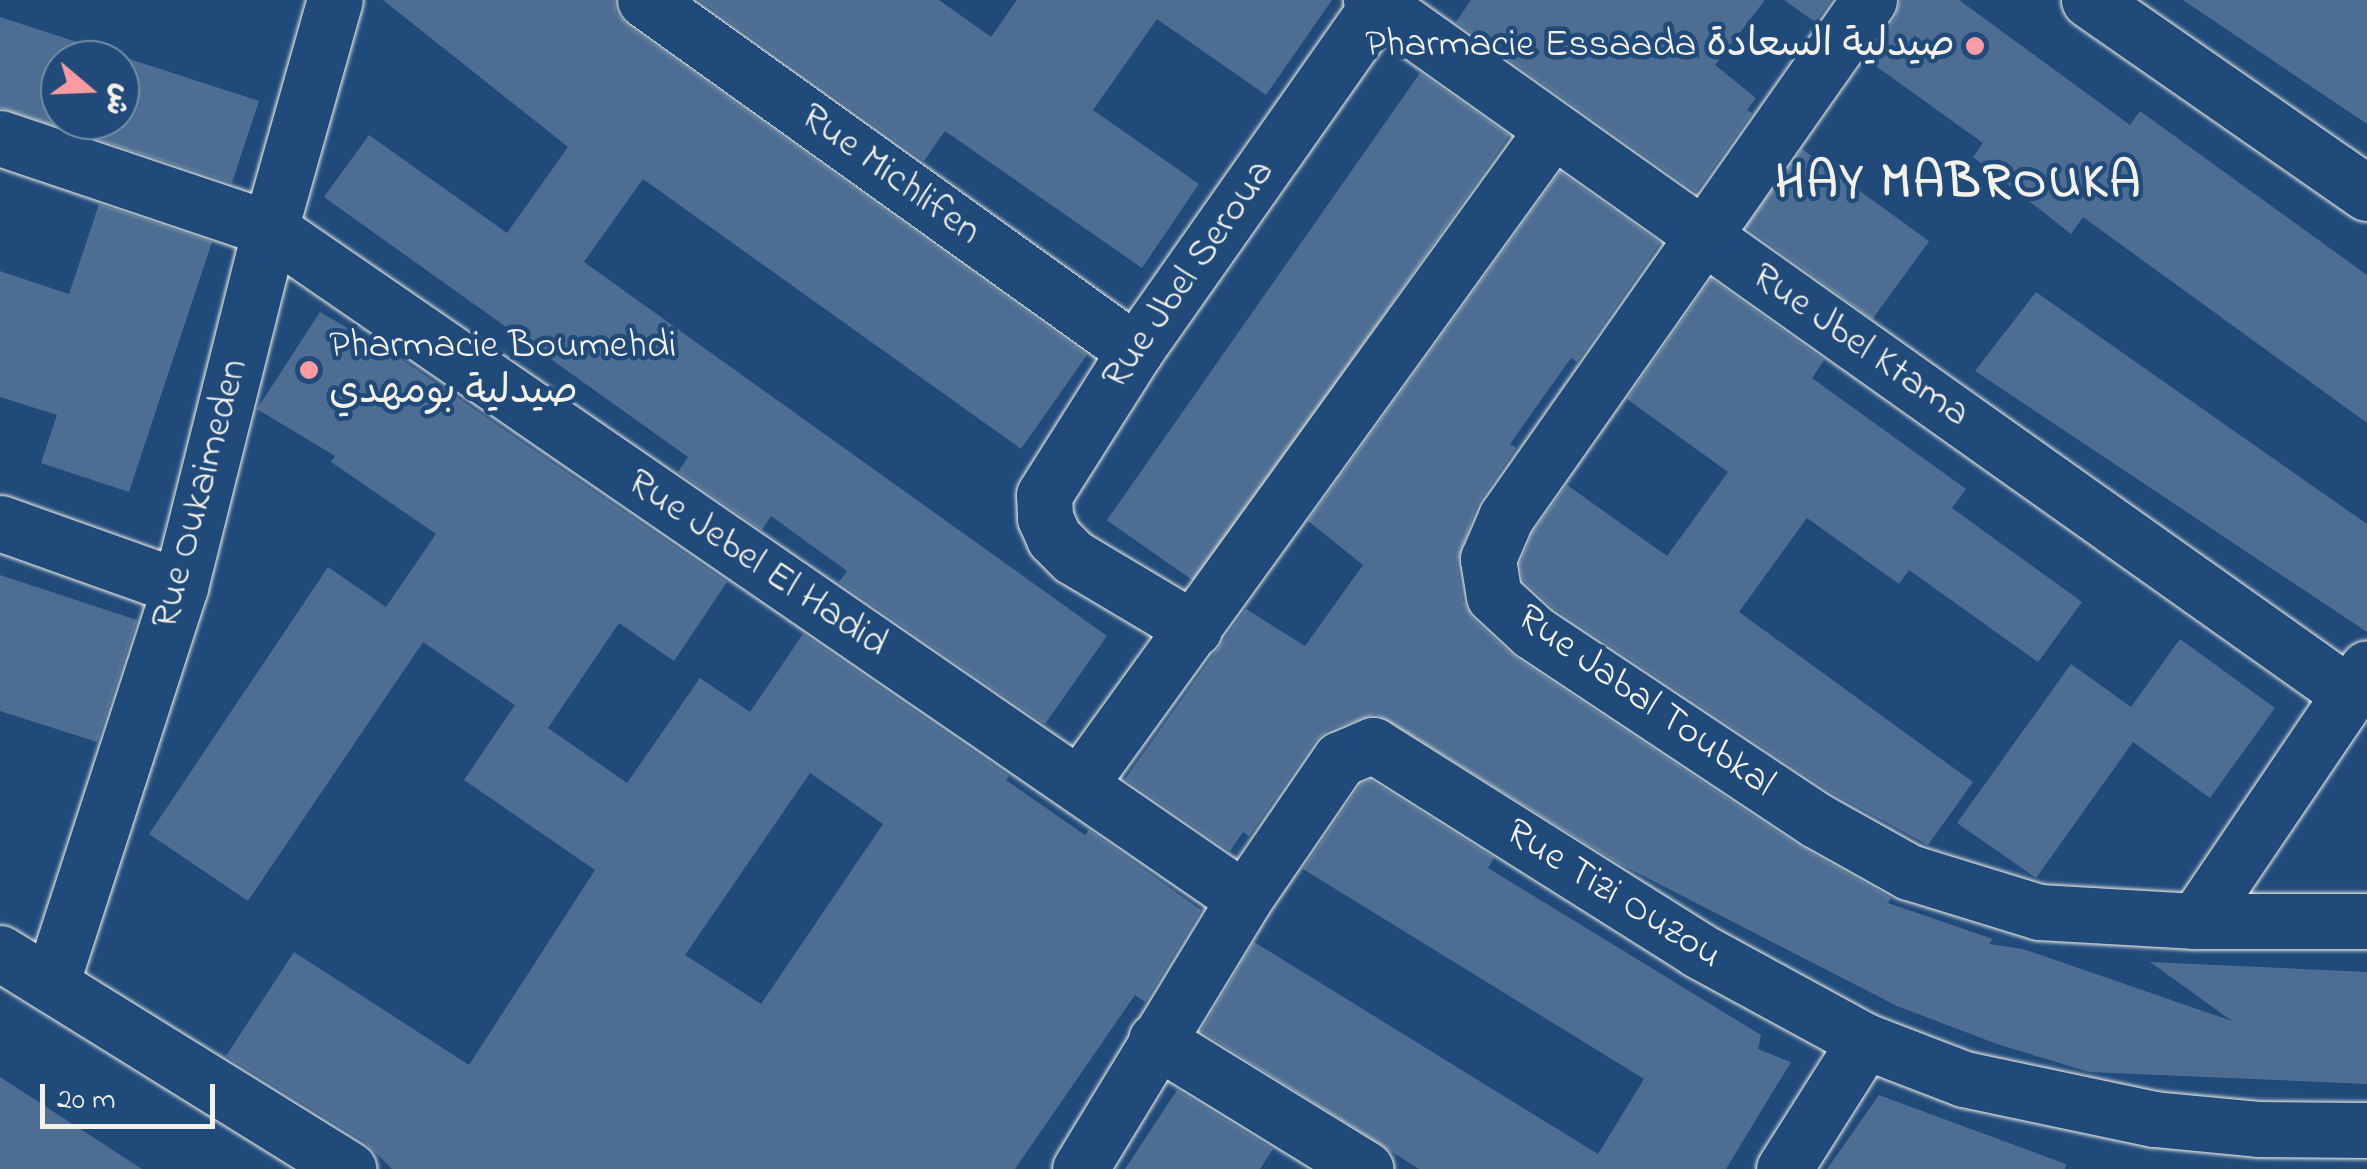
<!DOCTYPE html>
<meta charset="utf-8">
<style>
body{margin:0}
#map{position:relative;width:2367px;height:1169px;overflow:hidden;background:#1f4a7a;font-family:"Indie Flower","Playpen Sans Arabic",sans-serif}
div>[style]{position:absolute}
.building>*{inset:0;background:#4d6e92;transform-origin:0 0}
.roads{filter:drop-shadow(0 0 2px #f4f1e8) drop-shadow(0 0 2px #f4f1e8)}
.minor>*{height:55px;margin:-27.5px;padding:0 27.5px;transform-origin:27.5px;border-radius:27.5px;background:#1f4a7a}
.dots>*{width:28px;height:28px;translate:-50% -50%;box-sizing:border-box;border:5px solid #1f4a7a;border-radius:50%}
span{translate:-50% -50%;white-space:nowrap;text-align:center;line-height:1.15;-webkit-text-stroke:9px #1f4a7a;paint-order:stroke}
.poi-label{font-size:40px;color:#f4f1e8}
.right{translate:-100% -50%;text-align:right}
.left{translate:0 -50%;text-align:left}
.street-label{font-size:40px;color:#f4f1e8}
.district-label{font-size:50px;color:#f4f1e8;font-weight:700;letter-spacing:2.5px}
.north{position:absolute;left:40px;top:40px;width:100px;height:100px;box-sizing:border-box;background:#1f4a7a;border:2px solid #748da6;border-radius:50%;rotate:109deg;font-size:28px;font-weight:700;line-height:40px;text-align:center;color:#f4f1e8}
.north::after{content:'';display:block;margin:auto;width:35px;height:45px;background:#ff9aa2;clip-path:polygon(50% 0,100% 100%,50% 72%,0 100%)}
.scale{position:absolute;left:40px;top:1084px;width:175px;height:45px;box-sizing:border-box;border:5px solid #f4f1e8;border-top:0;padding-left:12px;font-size:30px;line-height:35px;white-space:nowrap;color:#f4f1e8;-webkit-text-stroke:8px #1f4a7a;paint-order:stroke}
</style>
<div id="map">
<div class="building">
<i style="clip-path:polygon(383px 0,614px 0,617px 14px,627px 25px,1087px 355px,1021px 449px,643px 179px,584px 262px,1107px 636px,1045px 724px,839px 582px,847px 571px,771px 516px,762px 530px,678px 472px,688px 457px,324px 197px,369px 135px,507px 233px,568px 147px)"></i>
<i style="clip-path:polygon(699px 0,939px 0,991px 37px,1017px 0,1332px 0,1266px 95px,1157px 19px,1093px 110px,1199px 184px,1142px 268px,945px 131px,924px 161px)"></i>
<i style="clip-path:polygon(1471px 0,1765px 0,1715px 65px,1756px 98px,1747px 110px,1752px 113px,1696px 192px,1456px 22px)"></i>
<i style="clip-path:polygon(1784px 0,1831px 0,1815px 22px)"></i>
<i style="clip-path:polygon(1900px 0,1959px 0,2130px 125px,2140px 111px,2367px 275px,2367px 423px,2083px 217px,2071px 234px,1973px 157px,1983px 143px,1866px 59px,1895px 18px)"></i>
<i style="clip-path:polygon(2183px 0,2367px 0,2367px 124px)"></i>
<i style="clip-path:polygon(evenodd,0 17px,259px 101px,232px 183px,0 108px,0 17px,60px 60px,120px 60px,120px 120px,60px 120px,60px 60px)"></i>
<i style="left:1420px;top:73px;width:109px;height:546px;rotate:35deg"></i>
<i style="left:1802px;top:149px;width:157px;height:96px;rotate:36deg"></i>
<i style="clip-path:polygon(1560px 172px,1660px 243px,1577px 362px,1571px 358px,1510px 444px,1516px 448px,1477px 505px,1457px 563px,1463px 601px,1473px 619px,1516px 658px,1799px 846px,1891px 898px,1888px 903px,1993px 939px,1989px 944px,2023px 949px,2232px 1021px,2150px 962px,2367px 972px,2367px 1084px,2089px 1072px,1997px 1044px,1897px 1006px,1620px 864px,1376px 714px,1328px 730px,1315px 741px,1249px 836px,1243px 832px,1230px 851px,1125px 779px,1246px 609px,1305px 646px,1363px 565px,1308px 521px)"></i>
<i style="clip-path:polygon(99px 204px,212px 242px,129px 492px,41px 463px,57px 415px,0 397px,0 271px,69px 294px)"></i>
<i style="clip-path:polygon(1711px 279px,1824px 360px,1812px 378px,1966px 489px,1952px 508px,2082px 602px,2038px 662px,1909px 570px,1899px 584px,1807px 518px,1739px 612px,1973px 782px,1928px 845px,1832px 793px,1552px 607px,1523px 580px,1520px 563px,1533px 532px,1567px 485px,1667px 556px,1728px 472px,1627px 399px)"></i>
<i style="clip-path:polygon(2036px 292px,2367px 524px,2367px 632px,1975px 371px)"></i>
<i style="clip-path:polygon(320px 312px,401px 359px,727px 582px,674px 661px,619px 623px,548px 728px,423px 642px,248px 901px,149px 834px,328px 567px,386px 607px,436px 534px,331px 462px,335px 456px,257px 409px)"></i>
<i style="clip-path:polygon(0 575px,137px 620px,97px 742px,0 711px)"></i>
<i style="clip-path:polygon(evenodd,803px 634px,1009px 776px,1006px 780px,1085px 835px,1089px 830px,1201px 910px,1145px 1002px,1135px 995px,1015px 1169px,392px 1169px,365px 1142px,226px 1056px,294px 952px,469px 1065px,595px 870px,464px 780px,515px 705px,627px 783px,700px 678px,750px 712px,803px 634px,810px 773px,883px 824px,761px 1004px,685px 955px,810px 773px)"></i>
<i style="clip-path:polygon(2180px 639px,2275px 708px,2210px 798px,2133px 742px,2036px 878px,1957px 823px,2071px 664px,2131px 707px)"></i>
<i style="clip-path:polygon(1370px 780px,1494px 858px,1488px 868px,1761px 1035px,1758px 1049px,1791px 1062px,1726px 1169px,1419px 1169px,1201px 1031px,1254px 942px,1598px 1154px,1644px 1079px,1303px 869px,1361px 784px)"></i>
<i style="clip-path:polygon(0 1077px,142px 1169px,0 1169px)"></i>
<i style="clip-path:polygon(1177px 1090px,1273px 1149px,1260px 1169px,1125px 1169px)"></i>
<i style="clip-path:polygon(1879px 1095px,2066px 1164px,2065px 1169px,1827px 1169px)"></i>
</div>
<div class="roads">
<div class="minor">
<i style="left:645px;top:0;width:603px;rotate:35.62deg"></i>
<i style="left:1371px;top:0;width:1198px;rotate:35.35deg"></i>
<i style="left:1869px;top:0;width:632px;rotate:125.07deg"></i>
<i style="left:1506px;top:517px;width:46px;rotate:113.2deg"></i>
<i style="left:1488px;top:559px;width:37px;rotate:81deg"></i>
<i style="left:1494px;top:596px;width:53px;rotate:42.7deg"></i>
<i style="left:1533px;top:632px;width:340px;rotate:33.6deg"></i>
<i style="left:1816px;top:820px;width:107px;rotate:29.2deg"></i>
<i style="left:1909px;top:872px;width:136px;rotate:17.1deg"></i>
<i style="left:2039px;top:912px;width:157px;rotate:3.3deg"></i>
<i style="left:2196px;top:921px;width:171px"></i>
<i style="left:2089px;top:0;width:338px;rotate:34.8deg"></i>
<i style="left:0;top:138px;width:285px;rotate:18.6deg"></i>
<i style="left:270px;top:229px;width:1182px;rotate:34.52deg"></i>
<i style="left:0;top:523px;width:191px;rotate:19.6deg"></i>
<i style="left:1194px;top:629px;width:141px;rotate:-149.2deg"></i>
<i style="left:1073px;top:557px;width:27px;rotate:-135deg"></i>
<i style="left:1054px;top:538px;width:22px;rotate:-114deg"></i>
<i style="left:1045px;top:518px;width:23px;rotate:-92deg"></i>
<i style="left:1044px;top:495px;width:170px;rotate:-57.7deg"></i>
<i style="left:1135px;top:351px;width:429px;rotate:-54.9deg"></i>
<i style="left:1079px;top:785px;width:809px;rotate:-54.15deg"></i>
<i style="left:2196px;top:921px;width:305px;rotate:-55.9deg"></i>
<i style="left:0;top:953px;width:410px;rotate:31.8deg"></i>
<i style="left:51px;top:984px;width:417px;rotate:-72deg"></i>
<i style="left:180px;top:587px;width:369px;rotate:-75.9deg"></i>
<i style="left:270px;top:229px;width:238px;rotate:-74.2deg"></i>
<i style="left:1156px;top:1040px;width:246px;rotate:31.6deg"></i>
<i style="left:1080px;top:1169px;width:316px;rotate:-58.7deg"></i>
<i style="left:1244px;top:899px;width:170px;rotate:-55.6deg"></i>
<i style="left:1340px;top:759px;width:36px;rotate:-23deg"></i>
<i style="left:1373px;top:745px;width:384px;rotate:32.2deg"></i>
<i style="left:1698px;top:950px;width:190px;rotate:28.6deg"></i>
<i style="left:1865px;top:1041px;width:106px;rotate:21deg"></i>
<i style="left:1964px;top:1079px;width:194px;rotate:11.9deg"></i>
<i style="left:2154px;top:1119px;width:104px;rotate:5.5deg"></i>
<i style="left:2258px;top:1129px;width:109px;rotate:0.5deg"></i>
<i style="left:1784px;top:1169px;width:151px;rotate:-57.7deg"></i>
</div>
</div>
<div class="dots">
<i style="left:1975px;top:46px;background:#ff9aa2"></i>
<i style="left:309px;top:370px;background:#ff9aa2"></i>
</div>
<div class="poi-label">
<span class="right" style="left:1955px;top:46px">Pharmacie Essaada صيدلية السعادة</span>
<span class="left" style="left:329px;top:370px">Pharmacie Boumehdi<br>صيدلية بومهدي</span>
</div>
<div class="street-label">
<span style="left:890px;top:175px;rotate:36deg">Rue Michlifen</span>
<span style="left:1189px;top:275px;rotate:-55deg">Rue Jbel Seroua</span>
<span style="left:1860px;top:346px;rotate:35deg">Rue Jbel Ktama</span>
<span style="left:201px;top:494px;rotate:-75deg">Rue Oukaimeden</span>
<span style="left:757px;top:564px;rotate:34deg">Rue Jebel El Hadid</span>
<span style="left:1645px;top:702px;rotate:35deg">Rue Jabal Toubkal</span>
<span style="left:1613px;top:895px;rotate:32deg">Rue Tizi Ouzou</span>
</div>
<div class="district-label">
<span style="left:1959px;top:184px">HAY MABROUKA</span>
</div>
<div class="north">ش</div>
<div class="scale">20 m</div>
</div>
